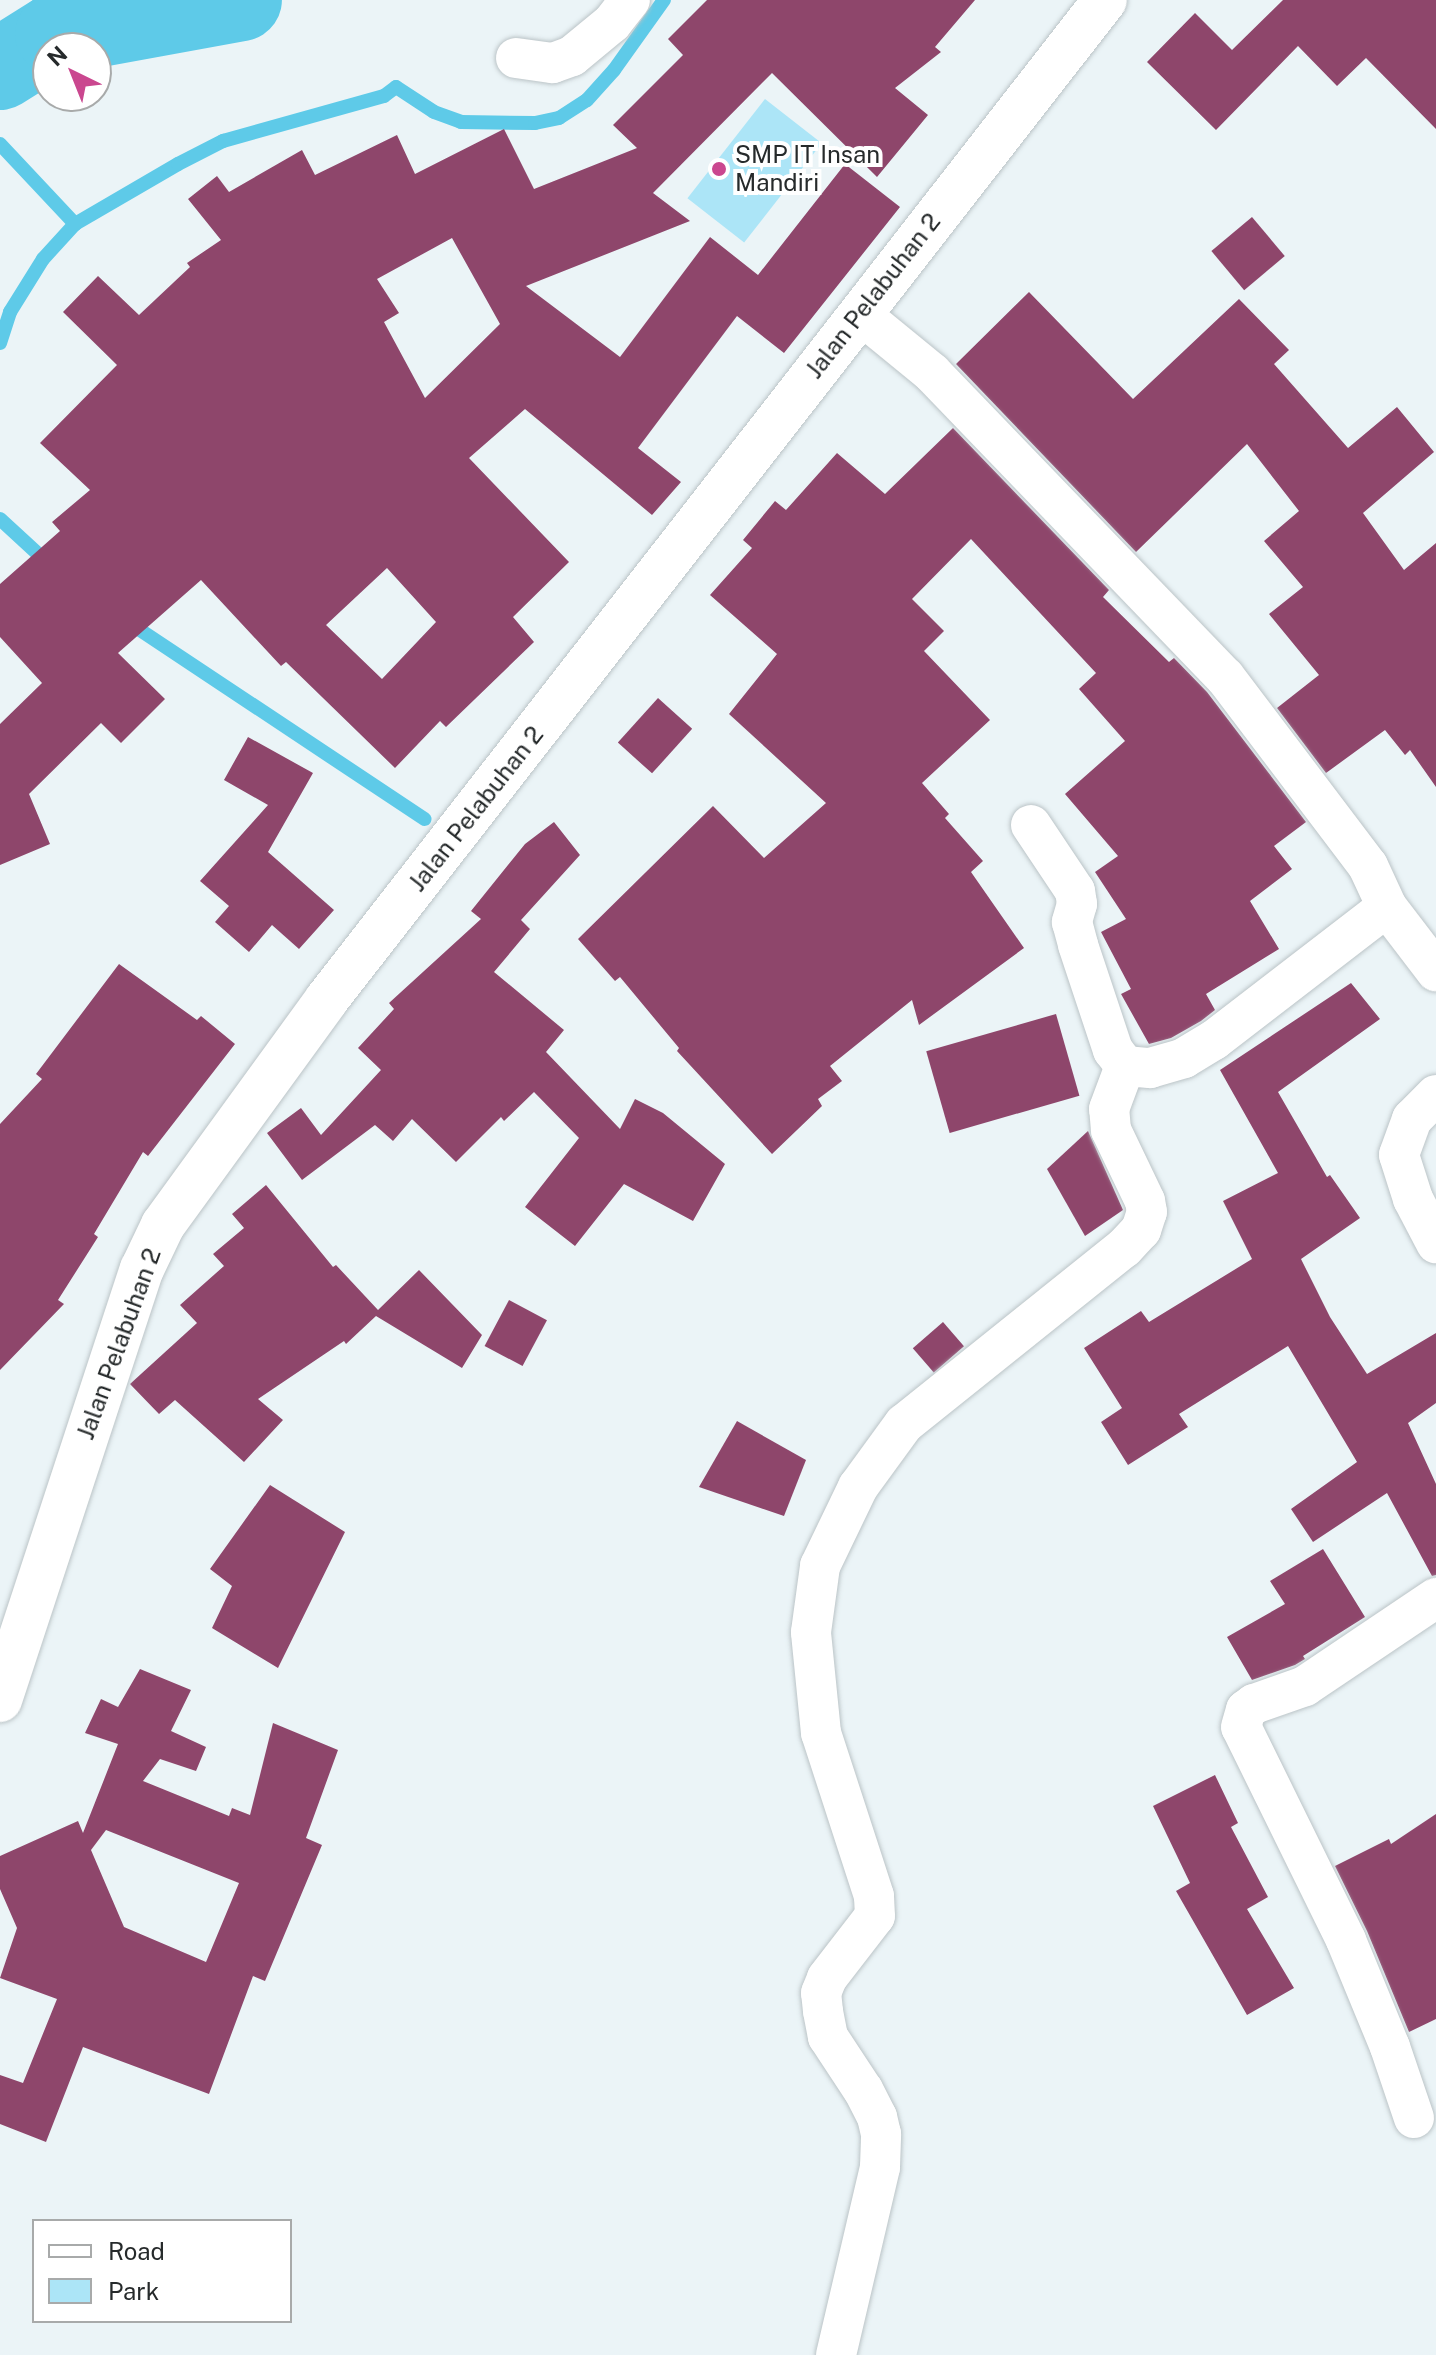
<!DOCTYPE html>
<style>
body{margin:0}
#map{position:relative;width:1436px;height:2355px;overflow:hidden;background:#ebf4f7;font-family:"Public Sans",sans-serif}
div>[style]{position:absolute}
.green>*{inset:0;background:#ace5f7;transform-origin:0 0}
.stream>*{height:14px;margin:-7px;padding:0 7px;transform-origin:7px;border-radius:7px;background:#5ecae8}
.river>*{height:82px;margin:-41px;padding:0 41px;transform-origin:41px;border-radius:41px;background:#5ecae8}
.building>*{inset:0;background:#8e466b;transform-origin:0 0}
.roads{filter:drop-shadow(0 0 2px #bbc4c7) drop-shadow(0 0 2px #bbc4c7)}
.minor>*{height:40px;margin:-20px;padding:0 20px;transform-origin:20px;border-radius:20px;background:#fff}
.secondary>*{height:44px;margin:-22px;padding:0 22px;transform-origin:22px;border-radius:22px;background:#fff}
.dots>*{width:22px;height:22px;translate:-50% -50%;box-sizing:border-box;border:4px solid #fff;border-radius:50%}
span{translate:-50% -50%;white-space:nowrap;text-align:center;line-height:1.15;-webkit-text-stroke:8px #fff;paint-order:stroke}
.poi-label{font-size:24px;color:#262a2b}
.left{translate:0 -50%;text-align:left}
.street-label{font-size:24px;color:#262a2b}
.legend{position:absolute;left:32px;top:2219px;width:260px;height:104px;box-sizing:border-box;background:#fff;border:2px solid #a8aaaa;margin:0;padding:10px 14px;list-style:none;font-size:24px;color:#262a2b}
.legend li{display:flex;align-items:center;gap:16px;height:40px}
.legend b{width:40px;border:2px solid #a8aaaa}
.north{position:absolute;left:32px;top:32px;width:80px;height:80px;box-sizing:border-box;background:#fff;border:2px solid #a8aaaa;border-radius:50%;rotate:317deg;font-size:22px;font-weight:700;line-height:32px;text-align:center;color:#262a2b}
.north::after{content:'';display:block;margin:auto;width:28px;height:36px;background:#ca478f;clip-path:polygon(50% 0,100% 100%,50% 72%,0 100%)}
</style>
<div id="map">
<div class="green">
<i style="left:765px;top:99px;width:72px;height:126px;rotate:38deg"></i>
</div>
<div class="stream">
<i style="left:0;top:144px;width:110px;rotate:46.8deg"></i>
<i style="left:0;top:343px;width:33px;rotate:-72deg"></i>
<i style="left:10px;top:312px;width:62px;rotate:-58.1deg"></i>
<i style="left:43px;top:259px;width:47px;rotate:-47.6deg"></i>
<i style="left:75px;top:224px;width:119px;rotate:-30.2deg"></i>
<i style="left:178px;top:164px;width:51px;rotate:-27.1deg"></i>
<i style="left:223px;top:141px;width:167px;rotate:-15.6deg"></i>
<i style="left:384px;top:96px;width:15px;rotate:-37deg"></i>
<i style="left:396px;top:87px;width:45px;rotate:33.3deg"></i>
<i style="left:434px;top:112px;width:29px;rotate:20deg"></i>
<i style="left:461px;top:122px;width:74px;rotate:0.8deg"></i>
<i style="left:535px;top:123px;width:25px;rotate:-12deg"></i>
<i style="left:559px;top:118px;width:33px;rotate:-33deg"></i>
<i style="left:587px;top:100px;width:40px;rotate:-48deg"></i>
<i style="left:614px;top:70px;width:86px;rotate:-54.5deg"></i>
<i style="left:0;top:519px;width:68px;rotate:42.6deg"></i>
<i style="left:128px;top:622px;width:356px;rotate:33.6deg"></i>
</div>
<div class="river">
<i style="left:0;top:69px;width:66px;rotate:-32deg"></i>
<i style="left:56px;top:34px;width:188px;rotate:-10.4deg"></i>
</div>
<div class="building">
<i style="clip-path:polygon(evenodd,707px 0,975px 0,935px 47px,941px 52px,895px 88px,928px 115px,877px 177px,772px 73px,653px 193px,690px 221px,526px 286px,620px 357px,710px 237px,758px 275px,845px 164px,900px 207px,784px 353px,737px 316px,638px 448px,681px 482px,652px 515px,525px 409px,469px 458px,569px 562px,513px 617px,534px 642px,446px 727px,440px 721px,395px 768px,286px 662px,281px 666px,201px 580px,118px 653px,165px 699px,121px 743px,101px 723px,29px 794px,50px 844px,0 865px,0 724px,42px 683px,0 637px,0 584px,60px 531px,52px 522px,90px 490px,40px 443px,117px 365px,63px 312px,98px 276px,139px 315px,190px 267px,187px 263px,221px 240px,188px 199px,217px 176px,229px 192px,302px 150px,315px 175px,397px 135px,415px 174px,504px 129px,534px 189px,637px 148px,613px 125px,683px 55px,668px 39px,707px 0,452px 238px,500px 324px,425px 398px,384px 322px,399px 313px,377px 279px,452px 238px,707px 0,387px 568px,436px 622px,382px 679px,326px 625px,387px 568px)"></i>
<i style="clip-path:polygon(1283px 0,1436px 0,1436px 129px,1366px 58px,1337px 86px,1298px 46px,1216px 130px,1147px 62px,1195px 13px,1232px 50px)"></i>
<i style="left:1252px;top:217px;width:51px;height:53px;rotate:50deg"></i>
<i style="clip-path:polygon(1029px 292px,1133px 399px,1239px 299px,1289px 350px,1274px 364px,1348px 448px,1397px 407px,1434px 452px,1363px 513px,1404px 570px,1436px 543px,1436px 787px,1410px 750px,1405px 755px,1385px 730px,1326px 773px,1277px 708px,1319px 675px,1269px 614px,1303px 587px,1264px 541px,1299px 511px,1247px 444px,1136px 552px,956px 364px)"></i>
<i style="clip-path:polygon(953px 428px,1109px 590px,1103px 597px,1169px 662px,1174px 658px,1207px 692px,1306px 822px,1274px 846px,1292px 869px,1250px 901px,1279px 949px,1206px 994px,1215px 1010px,1201px 1021px,1171px 1038px,1149px 1044px,1121px 994px,1131px 989px,1101px 932px,1126px 919px,1095px 872px,1118px 856px,1065px 794px,1125px 741px,1079px 689px,1096px 673px,971px 539px,912px 599px,944px 631px,924px 651px,990px 720px,922px 783px,949px 814px,945px 818px,983px 861px,971px 872px,1024px 948px,919px 1025px,912px 1000px,830px 1066px,842px 1081px,818px 1099px,822px 1106px,772px 1154px,677px 1051px,679px 1048px,620px 977px,615px 981px,578px 939px,713px 806px,764px 858px,826px 803px,729px 714px,777px 654px,710px 595px,752px 548px,743px 540px,775px 501px,786px 510px,837px 453px,885px 494px)"></i>
<i style="left:658px;top:698px;width:46px;height:60px;rotate:42deg"></i>
<i style="clip-path:polygon(248px 737px,313px 773px,268px 852px,334px 910px,299px 949px,272px 925px,249px 952px,215px 922px,229px 906px,200px 881px,268px 805px,224px 780px)"></i>
<i style="clip-path:polygon(554px 822px,580px 855px,521px 920px,530px 929px,494px 972px,564px 1030px,546px 1052px,620px 1129px,635px 1099px,663px 1113px,725px 1164px,693px 1221px,624px 1184px,575px 1246px,525px 1207px,579px 1138px,534px 1092px,504px 1121px,501px 1117px,456px 1162px,412px 1119px,393px 1141px,375px 1125px,302px 1180px,267px 1133px,301px 1108px,321px 1135px,381px 1070px,358px 1048px,394px 1009px,389px 1003px,481px 919px,471px 911px,525px 844px)"></i>
<i style="clip-path:polygon(119px 964px,197px 1020px,201px 1016px,235px 1044px,148px 1156px,143px 1152px,94px 1234px,98px 1237px,58px 1300px,64px 1304px,0 1370px,0 1124px,42px 1079px,36px 1074px)"></i>
<i style="clip-path:polygon(1351px 983px,1380px 1019px,1278px 1092px,1327px 1177px,1330px 1175px,1360px 1218px,1301px 1259px,1330px 1317px,1367px 1374px,1436px 1333px,1436px 1403px,1408px 1423px,1436px 1484px,1436px 1575px,1432px 1576px,1387px 1493px,1313px 1542px,1291px 1509px,1357px 1462px,1288px 1346px,1179px 1414px,1188px 1427px,1128px 1465px,1101px 1422px,1122px 1408px,1084px 1348px,1141px 1311px,1149px 1322px,1252px 1259px,1223px 1201px,1278px 1173px,1220px 1070px)"></i>
<i style="left:1056px;top:1014px;width:85px;height:135px;rotate:74deg"></i>
<i style="clip-path:polygon(1088px 1131px,1123px 1210px,1085px 1236px,1047px 1169px)"></i>
<i style="clip-path:polygon(266px 1185px,333px 1267px,336px 1265px,378px 1310px,419px 1270px,482px 1335px,462px 1368px,376px 1316px,346px 1344px,344px 1341px,258px 1399px,283px 1420px,244px 1462px,175px 1400px,159px 1414px,130px 1384px,197px 1323px,180px 1305px,224px 1266px,213px 1254px,244px 1228px,232px 1214px)"></i>
<i style="left:509px;top:1300px;width:43px;height:52px;rotate:28deg"></i>
<i style="left:943px;top:1322px;width:32px;height:40px;rotate:49deg"></i>
<i style="clip-path:polygon(737px 1421px,806px 1460px,784px 1516px,699px 1487px)"></i>
<i style="clip-path:polygon(270px 1485px,345px 1532px,278px 1668px,212px 1628px,232px 1586px,210px 1569px)"></i>
<i style="clip-path:polygon(1323px 1549px,1365px 1617px,1303px 1656px,1305px 1659px,1295px 1665px,1252px 1680px,1227px 1637px,1285px 1604px,1270px 1581px)"></i>
<i style="clip-path:polygon(evenodd,140px 1669px,191px 1690px,171px 1731px,206px 1747px,196px 1771px,160px 1759px,143px 1781px,229px 1816px,232px 1808px,250px 1815px,273px 1723px,338px 1750px,306px 1838px,322px 1845px,265px 1981px,253px 1976px,209px 2094px,83px 2047px,46px 2142px,0 2124px,0 2075px,23px 2083px,57px 1999px,0 1978px,17px 1928px,0 1889px,0 1856px,78px 1821px,83px 1833px,118px 1744px,85px 1733px,101px 1699px,118px 1707px,140px 1669px,106px 1830px,239px 1883px,206px 1962px,124px 1927px,91px 1850px,106px 1830px)"></i>
<i style="clip-path:polygon(1215px 1775px,1238px 1823px,1231px 1827px,1268px 1897px,1247px 1909px,1294px 1988px,1247px 2015px,1176px 1891px,1190px 1883px,1153px 1806px)"></i>
<i style="clip-path:polygon(1436px 1814px,1436px 2019px,1409px 2032px,1367px 1931px,1335px 1866px,1389px 1839px,1391px 1844px)"></i>
</div>
<div class="roads">
<div class="minor">
<i style="left:516px;top:58px;width:37px;rotate:8deg"></i>
<i style="left:553px;top:63px;width:20px;rotate:-20deg"></i>
<i style="left:572px;top:56px;width:52px;rotate:-39.5deg"></i>
<i style="left:612px;top:23px;width:29px;rotate:-52deg"></i>
<i style="left:860px;top:314px;width:93px;rotate:39.3deg"></i>
<i style="left:932px;top:373px;width:422px;rotate:46.1deg"></i>
<i style="left:1225px;top:677px;width:237px;rotate:52.9deg"></i>
<i style="left:1368px;top:866px;width:45px;rotate:65.1deg"></i>
<i style="left:1387px;top:907px;width:81px;rotate:52.6deg"></i>
<i style="left:1031px;top:825px;width:79px;rotate:56.3deg"></i>
<i style="left:1075px;top:891px;width:13px;rotate:81deg"></i>
<i style="left:1077px;top:904px;width:19px;rotate:106deg"></i>
<i style="left:1072px;top:922px;width:24px;rotate:75deg"></i>
<i style="left:1078px;top:945px;width:111px;rotate:71.6deg"></i>
<i style="left:1113px;top:1050px;width:20px;rotate:53deg"></i>
<i style="left:1125px;top:1066px;width:25px;rotate:5deg"></i>
<i style="left:1150px;top:1068px;width:35px;rotate:-16deg"></i>
<i style="left:1184px;top:1058px;width:35px;rotate:-31deg"></i>
<i style="left:1214px;top:1040px;width:218px;rotate:-37.6deg"></i>
<i style="left:1436px;top:1095px;width:34px;rotate:135deg"></i>
<i style="left:1412px;top:1119px;width:38px;rotate:110deg"></i>
<i style="left:1399px;top:1155px;width:46px;rotate:72.3deg"></i>
<i style="left:1413px;top:1199px;width:50px;rotate:62.4deg"></i>
<i style="left:1414px;top:2118px;width:75px;rotate:-108.7deg"></i>
<i style="left:1390px;top:2047px;width:116px;rotate:-112.4deg"></i>
<i style="left:1346px;top:1940px;width:237px;rotate:-116.2deg"></i>
<i style="left:1241px;top:1727px;width:18px;rotate:-74deg"></i>
<i style="left:1246px;top:1710px;width:10px;rotate:-37deg"></i>
<i style="left:1254px;top:1704px;width:54px;rotate:-19.4deg"></i>
<i style="left:1305px;top:1686px;width:158px;rotate:-33.9deg"></i>
<i style="left:836px;top:2355px;width:193px;rotate:-76.8deg"></i>
<i style="left:880px;top:2167px;width:33px;rotate:-88deg"></i>
<i style="left:881px;top:2134px;width:17px;rotate:-103deg"></i>
<i style="left:877px;top:2117px;width:30px;rotate:-117deg"></i>
<i style="left:863px;top:2090px;width:64px;rotate:-123.4deg"></i>
<i style="left:828px;top:2037px;width:26px;rotate:-101deg"></i>
<i style="left:823px;top:2011px;width:18px;rotate:-96deg"></i>
<i style="left:821px;top:1993px;width:16px;rotate:-68deg"></i>
<i style="left:827px;top:1978px;width:78px;rotate:-52.3deg"></i>
<i style="left:875px;top:1916px;width:20px;rotate:-93deg"></i>
<i style="left:874px;top:1896px;width:171px;rotate:-108deg"></i>
<i style="left:821px;top:1733px;width:101px;rotate:-95.7deg"></i>
<i style="left:811px;top:1632px;width:67px;rotate:-82.2deg"></i>
<i style="left:820px;top:1566px;width:88px;rotate:-64.3deg"></i>
<i style="left:858px;top:1487px;width:78px;rotate:-53.9deg"></i>
<i style="left:904px;top:1424px;width:282px;rotate:-38.7deg"></i>
<i style="left:1124px;top:1248px;width:25px;rotate:-47deg"></i>
<i style="left:1141px;top:1230px;width:19px;rotate:-72deg"></i>
<i style="left:1147px;top:1212px;width:11px;rotate:-100deg"></i>
<i style="left:1145px;top:1201px;width:79px;rotate:-115.6deg"></i>
<i style="left:1111px;top:1130px;width:21px;rotate:-95deg"></i>
<i style="left:1109px;top:1109px;width:46px;rotate:-69.6deg"></i>
</div>
<div class="secondary">
<i style="left:0;top:1700px;width:454px;rotate:-71.8deg"></i>
<i style="left:142px;top:1269px;width:49px;rotate:-64.5deg"></i>
<i style="left:163px;top:1225px;width:279px;rotate:-54deg"></i>
<i style="left:327px;top:999px;width:1266px;rotate:-52.09deg"></i>
</div>
</div>
<div class="dots">
<i style="left:719px;top:169px;background:#ca478f"></i>
</div>
<div class="poi-label">
<span class="left" style="left:735px;top:169px">SMP IT Insan<br>Mandiri</span>
</div>
<div class="street-label">
<span style="left:873px;top:296px;rotate:-52deg">Jalan Pelabuhan 2</span>
<span style="left:476px;top:809px;rotate:-52deg">Jalan Pelabuhan 2</span>
<span style="left:119px;top:1344px;rotate:-70deg">Jalan Pelabuhan 2</span>
</div>
<ul class="legend">
<li><b style="height:10px;background:#fff"></b>Road</li>
<li><b style="height:22px;background:#ace5f7"></b>Park</li>
</ul>
<div class="north">N</div>
</div>
